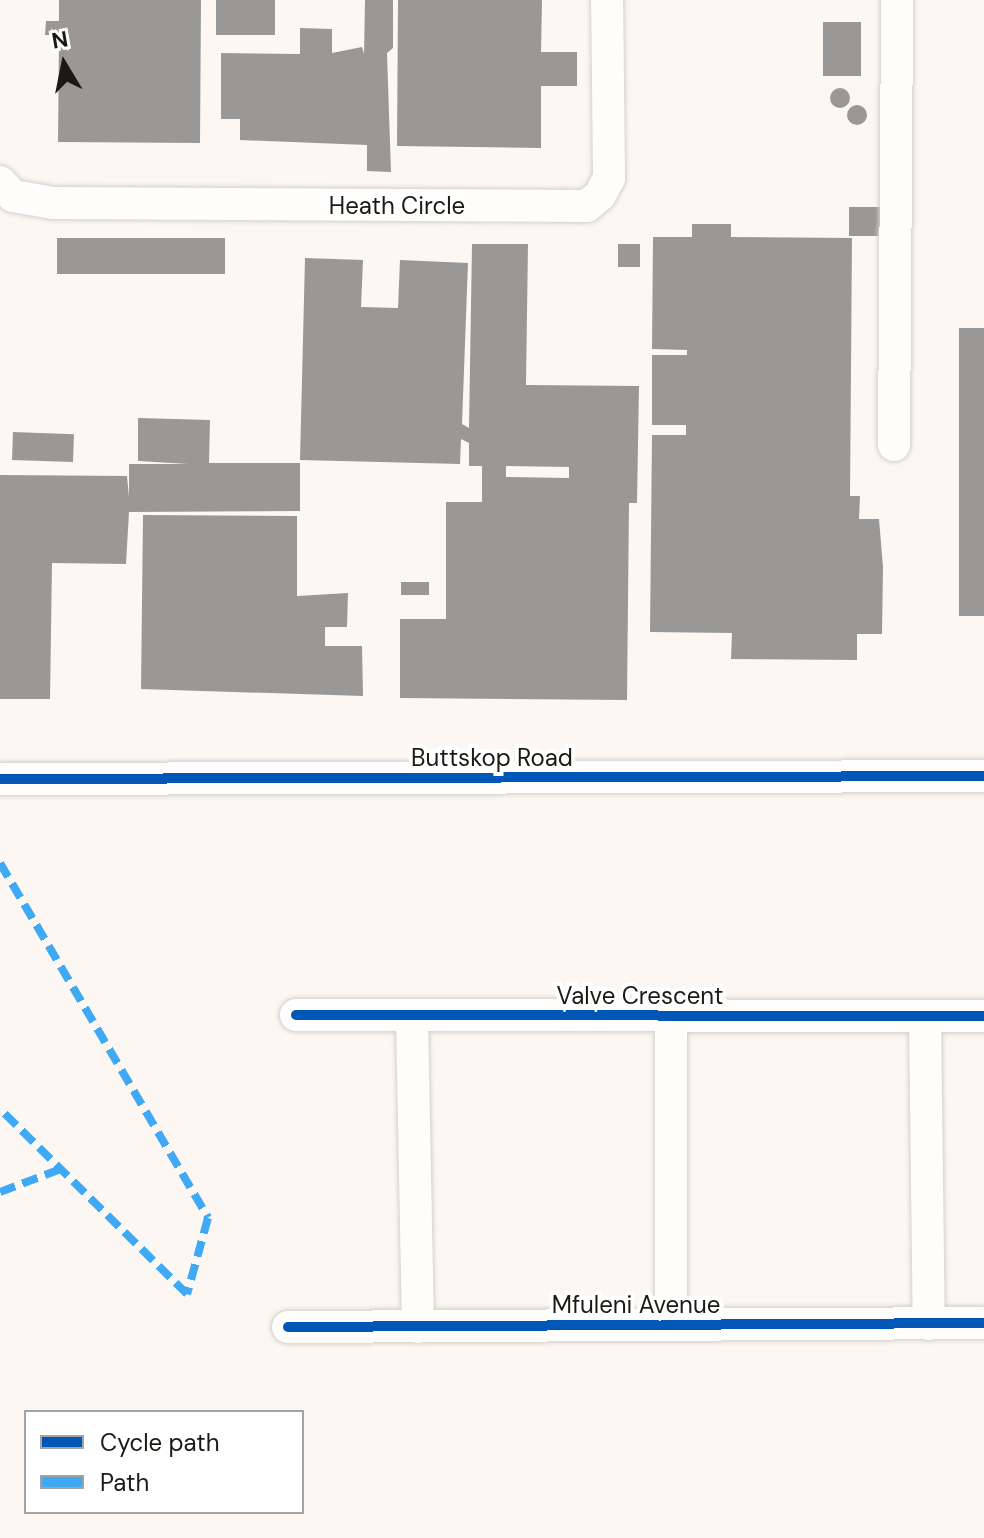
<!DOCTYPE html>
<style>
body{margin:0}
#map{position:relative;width:984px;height:1538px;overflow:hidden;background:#fcf7f2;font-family:"DM Sans",sans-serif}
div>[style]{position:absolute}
.building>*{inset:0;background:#9a9797;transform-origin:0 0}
.round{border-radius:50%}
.roads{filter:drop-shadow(0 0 2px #d4d0cd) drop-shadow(0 0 2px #d4d0cd)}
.minor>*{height:32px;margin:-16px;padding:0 16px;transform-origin:16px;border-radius:16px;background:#fffefd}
.quiet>*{height:8px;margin-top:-4px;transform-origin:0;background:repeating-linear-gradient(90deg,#3fa9f5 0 16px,transparent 0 24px)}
.cycleway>*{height:10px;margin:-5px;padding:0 5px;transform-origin:5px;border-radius:5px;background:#0057b8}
span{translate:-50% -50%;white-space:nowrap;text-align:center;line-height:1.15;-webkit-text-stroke:8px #fff;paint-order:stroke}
.street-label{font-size:24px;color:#1c1915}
.legend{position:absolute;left:24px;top:1410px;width:280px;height:104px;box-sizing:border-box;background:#fff;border:2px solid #a4a3a1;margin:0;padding:10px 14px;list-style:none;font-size:24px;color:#1c1915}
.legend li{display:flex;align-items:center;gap:16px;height:40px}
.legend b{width:40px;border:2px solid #a4a3a1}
.north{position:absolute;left:24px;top:24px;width:80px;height:80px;-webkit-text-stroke:6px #fff;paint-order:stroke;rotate:350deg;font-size:22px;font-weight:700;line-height:32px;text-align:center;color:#1c1915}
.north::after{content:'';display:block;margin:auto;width:28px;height:36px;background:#1c1915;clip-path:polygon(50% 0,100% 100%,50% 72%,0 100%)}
</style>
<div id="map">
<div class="building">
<i style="clip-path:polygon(59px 0,201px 0,200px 143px,58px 142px,59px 35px,45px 35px,46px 21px,59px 21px)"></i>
<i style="left:216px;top:0;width:59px;height:35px"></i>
<i style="clip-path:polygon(365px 0,393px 0,393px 48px,387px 53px,391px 172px,367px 171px,367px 145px,240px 140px,240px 119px,221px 119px,221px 53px,300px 54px,300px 28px,332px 29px,332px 53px,362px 47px,364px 54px)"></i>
<i style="clip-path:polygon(398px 0,542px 0,541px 52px,577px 52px,577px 86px,541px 86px,541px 148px,397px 146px)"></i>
<i style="left:823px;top:22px;width:38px;height:54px"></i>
<i class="round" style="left:830px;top:88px;width:20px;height:20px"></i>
<i class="round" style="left:847px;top:105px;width:20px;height:20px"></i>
<i style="left:849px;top:207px;width:34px;height:29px"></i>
<i style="clip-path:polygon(692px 224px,731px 224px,731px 237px,852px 238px,850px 496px,860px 496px,859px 519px,879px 519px,883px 567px,882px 634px,857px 634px,857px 660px,731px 659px,732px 633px,650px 632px,652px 435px,686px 435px,686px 425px,652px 425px,652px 355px,687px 355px,687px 350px,652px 349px,653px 237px,692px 237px)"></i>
<i style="left:57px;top:238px;width:168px;height:36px"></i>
<i style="clip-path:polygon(evenodd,472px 244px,528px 244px,526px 385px,639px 386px,637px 503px,629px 503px,627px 700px,400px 698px,400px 619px,446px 619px,446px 502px,482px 502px,482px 466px,469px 466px,469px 443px,461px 439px,460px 464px,300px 460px,305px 258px,363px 260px,361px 307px,398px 308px,400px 260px,468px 263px,462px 424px,469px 428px,472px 244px,506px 466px,569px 467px,569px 478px,506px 477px,506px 466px)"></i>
<i style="left:618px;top:244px;width:22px;height:23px"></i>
<i style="left:959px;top:328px;width:25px;height:288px"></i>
<i style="clip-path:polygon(138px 418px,210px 420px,209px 463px,300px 463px,300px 511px,129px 512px,126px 564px,52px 563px,50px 699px,0 699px,0 475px,127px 476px,129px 497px,129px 464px,188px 464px,138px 461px)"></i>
<i style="left:13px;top:432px;width:61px;height:28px;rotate:2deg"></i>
<i style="clip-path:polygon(143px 515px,297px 516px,297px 596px,348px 593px,347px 627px,325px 627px,325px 646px,362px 646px,363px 696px,141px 689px)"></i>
<i style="left:401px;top:582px;width:28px;height:13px"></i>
</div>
<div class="roads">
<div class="minor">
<i style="left:0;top:182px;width:19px;rotate:47deg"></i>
<i style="left:13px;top:196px;width:41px;rotate:9.9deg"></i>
<i style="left:53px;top:203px;width:534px;rotate:0.32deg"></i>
<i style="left:587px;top:206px;width:17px;rotate:-40deg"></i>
<i style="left:600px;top:195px;width:19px;rotate:-62deg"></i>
<i style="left:609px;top:178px;width:178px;rotate:-90.6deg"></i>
<i style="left:894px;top:445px;width:445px;rotate:-89.6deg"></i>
<i style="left:0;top:779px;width:984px;rotate:-0.17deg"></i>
<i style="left:296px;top:1015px;width:688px;rotate:0.08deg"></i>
<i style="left:412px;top:1016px;width:311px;rotate:88.9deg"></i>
<i style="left:671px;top:1016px;width:309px;rotate:90deg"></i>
<i style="left:925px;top:1016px;width:308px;rotate:89.3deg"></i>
<i style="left:288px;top:1327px;width:696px;rotate:-0.33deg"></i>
</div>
</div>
<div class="quiet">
<i style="left:0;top:863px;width:411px;rotate:59.6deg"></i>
<i style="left:208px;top:1218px;width:79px;rotate:105.4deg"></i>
<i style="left:187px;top:1294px;width:263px;rotate:-135.3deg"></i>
<i style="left:0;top:1192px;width:65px;rotate:-20.7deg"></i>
</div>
<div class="cycleway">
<i style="left:0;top:779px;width:984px;rotate:-0.17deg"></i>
<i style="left:296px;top:1015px;width:688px;rotate:0.08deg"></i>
<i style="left:288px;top:1327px;width:696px;rotate:-0.33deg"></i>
</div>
<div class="street-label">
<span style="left:397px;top:206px">Heath Circle</span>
<span style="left:492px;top:758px">Buttskop Road</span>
<span style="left:640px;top:996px">Valve Crescent</span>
<span style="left:636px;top:1305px">Mfuleni Avenue</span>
</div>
<ul class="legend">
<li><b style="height:10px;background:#0057b8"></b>Cycle path</li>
<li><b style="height:10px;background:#3fa9f5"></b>Path</li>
</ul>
<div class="north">N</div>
</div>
